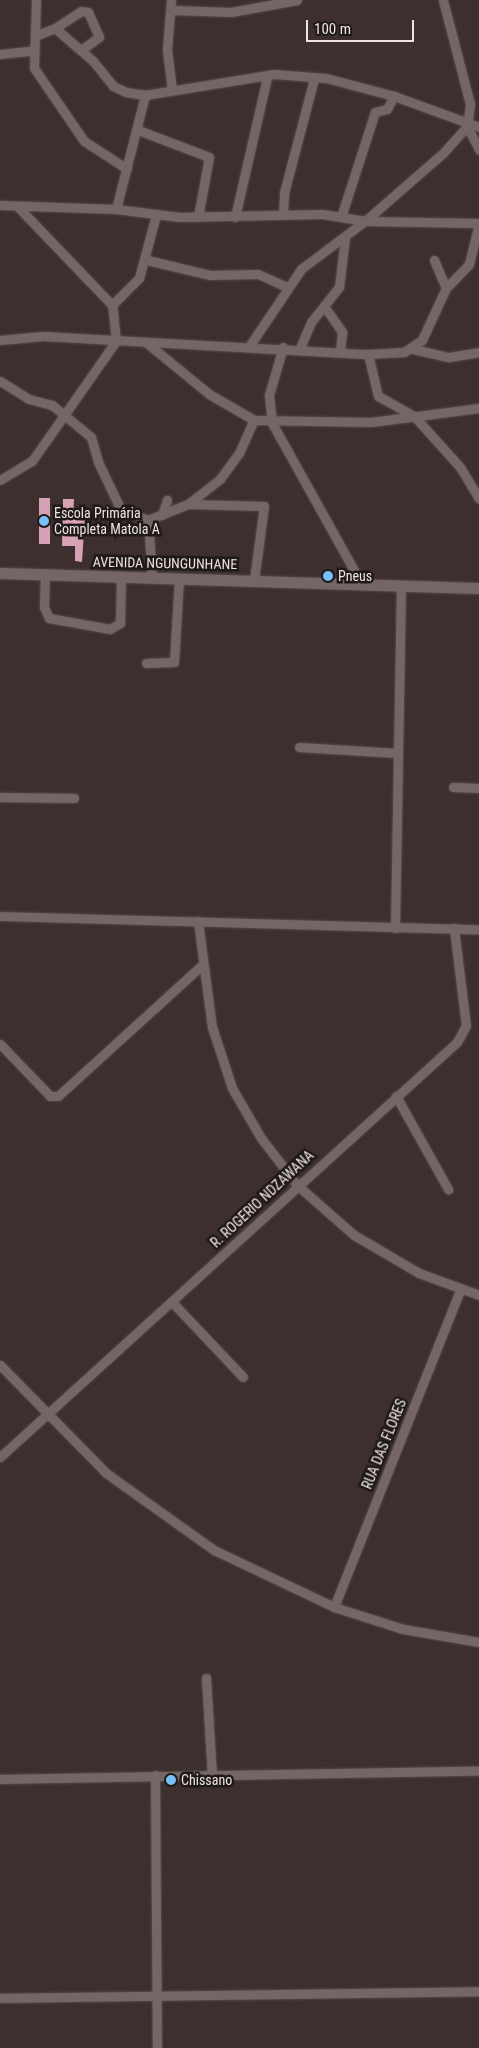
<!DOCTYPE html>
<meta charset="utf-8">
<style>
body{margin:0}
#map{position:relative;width:479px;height:2048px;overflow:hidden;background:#3c2f2e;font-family:"Roboto Condensed",sans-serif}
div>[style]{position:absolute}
.building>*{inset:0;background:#d7a2b6;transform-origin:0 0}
.roads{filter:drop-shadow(0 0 1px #574c4c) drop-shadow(0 0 1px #574c4c)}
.minor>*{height:9px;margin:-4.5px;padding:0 4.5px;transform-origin:4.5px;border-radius:4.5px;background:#756666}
.tertiary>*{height:11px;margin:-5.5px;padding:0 5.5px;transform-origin:5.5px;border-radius:5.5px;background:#756666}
.dots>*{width:14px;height:14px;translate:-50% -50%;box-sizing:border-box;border:2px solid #1f1918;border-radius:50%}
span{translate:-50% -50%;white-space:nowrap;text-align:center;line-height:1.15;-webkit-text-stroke:5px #1f1918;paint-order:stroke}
.poi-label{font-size:14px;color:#ece4e3}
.left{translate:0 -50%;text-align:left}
.street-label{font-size:14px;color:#ece4e3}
.scale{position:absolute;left:306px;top:20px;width:108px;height:22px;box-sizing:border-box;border:2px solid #ece4e3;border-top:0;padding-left:6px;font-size:15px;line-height:18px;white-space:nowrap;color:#ece4e3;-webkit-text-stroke:4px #1f1918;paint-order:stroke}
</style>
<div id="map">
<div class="building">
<i style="left:39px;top:498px;width:11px;height:46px"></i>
<i style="clip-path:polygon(63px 499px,74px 499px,73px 517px,85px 517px,82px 562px,75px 561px,75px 546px,62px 546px)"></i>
</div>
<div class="roads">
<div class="minor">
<i style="left:36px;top:0;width:68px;rotate:91.7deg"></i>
<i style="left:34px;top:68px;width:88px;rotate:55.6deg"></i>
<i style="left:84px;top:141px;width:51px;rotate:33.1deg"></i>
<i style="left:171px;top:0;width:50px;rotate:94.6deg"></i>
<i style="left:167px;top:50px;width:40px;rotate:82.9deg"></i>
<i style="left:173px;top:10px;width:58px;rotate:2deg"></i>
<i style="left:231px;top:12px;width:67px;rotate:-10.3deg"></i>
<i style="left:55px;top:28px;width:31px;rotate:-33deg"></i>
<i style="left:81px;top:11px;width:7px;rotate:8deg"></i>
<i style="left:88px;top:12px;width:27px;rotate:66deg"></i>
<i style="left:99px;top:37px;width:22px;rotate:144deg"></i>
<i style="left:37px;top:35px;width:19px;rotate:-21deg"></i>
<i style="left:55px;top:28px;width:50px;rotate:41deg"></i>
<i style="left:93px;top:61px;width:32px;rotate:51deg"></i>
<i style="left:113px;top:86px;width:14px;rotate:25deg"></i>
<i style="left:126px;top:92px;width:19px;rotate:9deg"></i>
<i style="left:145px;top:95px;width:131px;rotate:-9.2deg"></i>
<i style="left:274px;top:74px;width:52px;rotate:4.4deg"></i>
<i style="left:326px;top:78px;width:70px;rotate:14.8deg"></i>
<i style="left:394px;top:96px;width:90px;rotate:20deg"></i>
<i style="left:0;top:54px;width:31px;rotate:-6deg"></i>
<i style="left:467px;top:126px;width:27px;rotate:63deg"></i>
<i style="left:138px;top:130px;width:76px;rotate:20.8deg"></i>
<i style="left:209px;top:157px;width:61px;rotate:100.4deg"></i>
<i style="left:0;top:205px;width:116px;rotate:2deg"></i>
<i style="left:116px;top:209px;width:64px;rotate:7.2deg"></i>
<i style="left:179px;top:217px;width:143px;rotate:-1.2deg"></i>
<i style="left:322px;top:214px;width:44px;rotate:9.2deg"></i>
<i style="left:365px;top:221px;width:114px;rotate:1deg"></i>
<i style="left:116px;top:209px;width:118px;rotate:-75.7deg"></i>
<i style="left:283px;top:215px;width:22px;rotate:-87deg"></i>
<i style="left:284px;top:193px;width:118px;rotate:-75.3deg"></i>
<i style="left:235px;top:217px;width:144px;rotate:-77.1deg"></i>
<i style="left:341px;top:217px;width:110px;rotate:-72.1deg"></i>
<i style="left:375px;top:112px;width:12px;rotate:-14deg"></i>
<i style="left:387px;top:109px;width:15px;rotate:-62deg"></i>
<i style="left:147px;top:260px;width:65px;rotate:13.4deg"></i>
<i style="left:210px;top:275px;width:48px;rotate:-1.2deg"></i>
<i style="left:258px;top:274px;width:32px;rotate:24deg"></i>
<i style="left:434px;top:260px;width:30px;rotate:67deg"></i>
<i style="left:112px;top:305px;width:38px;rotate:-45deg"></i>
<i style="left:139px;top:278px;width:65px;rotate:-74.9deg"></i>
<i style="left:324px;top:306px;width:32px;rotate:55deg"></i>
<i style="left:342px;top:332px;width:20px;rotate:96deg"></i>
<i style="left:0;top:340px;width:43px;rotate:-5.3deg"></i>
<i style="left:43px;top:336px;width:325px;rotate:3.2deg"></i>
<i style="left:368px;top:354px;width:36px;rotate:-3deg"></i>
<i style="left:404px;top:352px;width:22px;rotate:-34deg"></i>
<i style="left:422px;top:340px;width:57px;rotate:-65.2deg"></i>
<i style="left:446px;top:288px;width:33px;rotate:-46deg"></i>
<i style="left:469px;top:264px;width:42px;rotate:-76.3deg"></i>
<i style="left:148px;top:344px;width:79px;rotate:39.3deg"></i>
<i style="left:209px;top:394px;width:52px;rotate:30deg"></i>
<i style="left:254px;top:420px;width:117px;rotate:1deg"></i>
<i style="left:371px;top:422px;width:109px;rotate:-7.4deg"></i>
<i style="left:250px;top:345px;width:92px;rotate:-56.1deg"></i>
<i style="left:301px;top:269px;width:80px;rotate:-36.9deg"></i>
<i style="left:365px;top:221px;width:103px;rotate:-41.1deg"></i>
<i style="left:443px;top:153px;width:36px;rotate:-48deg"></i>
<i style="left:467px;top:126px;width:22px;rotate:-82deg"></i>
<i style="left:470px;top:104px;width:107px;rotate:-104.6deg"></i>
<i style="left:283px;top:347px;width:50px;rotate:106.3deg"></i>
<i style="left:269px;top:395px;width:28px;rotate:84deg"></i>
<i style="left:272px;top:423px;width:181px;rotate:60.9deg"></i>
<i style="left:300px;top:348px;width:28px;rotate:-67deg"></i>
<i style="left:311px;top:322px;width:45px;rotate:-51.3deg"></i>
<i style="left:339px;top:287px;width:49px;rotate:-83deg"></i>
<i style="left:413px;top:349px;width:37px;rotate:13deg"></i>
<i style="left:449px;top:357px;width:30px;rotate:-9deg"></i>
<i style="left:368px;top:354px;width:43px;rotate:76.6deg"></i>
<i style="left:378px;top:396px;width:41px;rotate:29.1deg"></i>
<i style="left:414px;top:416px;width:69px;rotate:48deg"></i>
<i style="left:460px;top:467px;width:37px;rotate:59deg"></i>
<i style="left:0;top:381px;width:34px;rotate:32deg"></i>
<i style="left:29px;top:399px;width:24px;rotate:15deg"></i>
<i style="left:52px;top:405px;width:50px;rotate:39.4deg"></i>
<i style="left:91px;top:437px;width:26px;rotate:74deg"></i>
<i style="left:98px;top:462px;width:53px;rotate:64.4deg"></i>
<i style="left:121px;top:510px;width:29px;rotate:20deg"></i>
<i style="left:148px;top:520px;width:43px;rotate:-21.8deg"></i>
<i style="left:188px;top:504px;width:41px;rotate:-38deg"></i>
<i style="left:220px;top:479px;width:32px;rotate:-54deg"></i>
<i style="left:239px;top:453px;width:36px;rotate:-66deg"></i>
<i style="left:0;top:480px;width:37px;rotate:-31deg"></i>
<i style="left:32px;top:461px;width:146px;rotate:-55deg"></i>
<i style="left:116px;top:341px;width:36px;rotate:-96deg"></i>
<i style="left:112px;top:305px;width:136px;rotate:-133.8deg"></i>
<i style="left:188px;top:504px;width:76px;rotate:1.5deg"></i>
<i style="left:264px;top:506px;width:75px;rotate:97.7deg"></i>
<i style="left:162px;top:515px;width:16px;rotate:-72deg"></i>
<i style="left:148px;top:520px;width:58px;rotate:86.1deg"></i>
<i style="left:45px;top:576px;width:31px;rotate:92deg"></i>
<i style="left:44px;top:607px;width:12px;rotate:66deg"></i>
<i style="left:49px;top:618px;width:62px;rotate:10.2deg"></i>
<i style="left:110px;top:629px;width:12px;rotate:-31deg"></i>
<i style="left:120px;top:623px;width:46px;rotate:-88.8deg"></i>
<i style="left:146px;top:663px;width:28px;rotate:-2deg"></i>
<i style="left:174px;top:662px;width:84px;rotate:-86.6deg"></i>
<i style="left:299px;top:747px;width:98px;rotate:3.5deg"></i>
<i style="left:453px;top:787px;width:26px;rotate:2deg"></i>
<i style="left:0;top:797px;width:74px;rotate:0.8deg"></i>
<i style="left:0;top:916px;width:479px;rotate:1.6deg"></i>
<i style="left:198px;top:921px;width:107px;rotate:82.5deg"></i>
<i style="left:212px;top:1027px;width:64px;rotate:71.8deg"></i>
<i style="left:232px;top:1088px;width:58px;rotate:59.9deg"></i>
<i style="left:261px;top:1138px;width:59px;rotate:52.5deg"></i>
<i style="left:297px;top:1185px;width:76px;rotate:41.3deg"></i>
<i style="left:354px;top:1235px;width:75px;rotate:30.3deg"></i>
<i style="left:419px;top:1273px;width:64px;rotate:20.1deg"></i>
<i style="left:395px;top:928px;width:343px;rotate:-89deg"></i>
<i style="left:0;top:1044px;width:72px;rotate:46.1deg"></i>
<i style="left:50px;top:1096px;width:8px"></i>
<i style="left:58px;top:1096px;width:193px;rotate:-42.3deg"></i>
<i style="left:396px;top:1096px;width:107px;rotate:60.8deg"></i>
<i style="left:172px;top:1302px;width:103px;rotate:46.6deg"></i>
<i style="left:0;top:1365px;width:151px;rotate:45.5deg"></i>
<i style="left:106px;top:1473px;width:133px;rotate:35.5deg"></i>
<i style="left:214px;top:1550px;width:133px;rotate:25.4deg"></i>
<i style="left:334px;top:1607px;width:72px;rotate:17.7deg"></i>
<i style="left:403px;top:1629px;width:77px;rotate:9.7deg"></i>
<i style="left:0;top:1457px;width:617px;rotate:-42.24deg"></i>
<i style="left:457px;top:1042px;width:18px;rotate:-61deg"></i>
<i style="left:466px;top:1026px;width:99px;rotate:-97deg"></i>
<i style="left:334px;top:1607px;width:340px;rotate:-68.3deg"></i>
<i style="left:206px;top:1678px;width:97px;rotate:86.5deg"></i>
<i style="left:155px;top:1775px;width:273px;rotate:89.6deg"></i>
<i style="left:0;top:1779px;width:479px;rotate:-1deg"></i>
<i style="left:0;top:1998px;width:479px;rotate:-0.8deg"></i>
</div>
<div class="tertiary">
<i style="left:0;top:573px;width:479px;rotate:1.8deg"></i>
</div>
</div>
<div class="dots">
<i style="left:44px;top:521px;background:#79bff8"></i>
<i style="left:328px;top:576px;background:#79bff8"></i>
<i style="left:171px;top:1780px;background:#79bff8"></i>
</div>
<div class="poi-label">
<span class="left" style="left:54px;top:521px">Escola Primária<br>Completa Matola A</span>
<span class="left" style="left:338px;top:576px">Pneus</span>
<span class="left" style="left:181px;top:1780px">Chissano</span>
</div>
<div class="street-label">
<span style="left:165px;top:563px;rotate:1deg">AVENIDA NGUNGUNHANE</span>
<span style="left:262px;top:1199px;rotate:-43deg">R. ROGERIO NDZAWANA</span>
<span style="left:384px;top:1444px;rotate:-68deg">RUA DAS FLORES</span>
</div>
<div class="scale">100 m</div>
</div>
